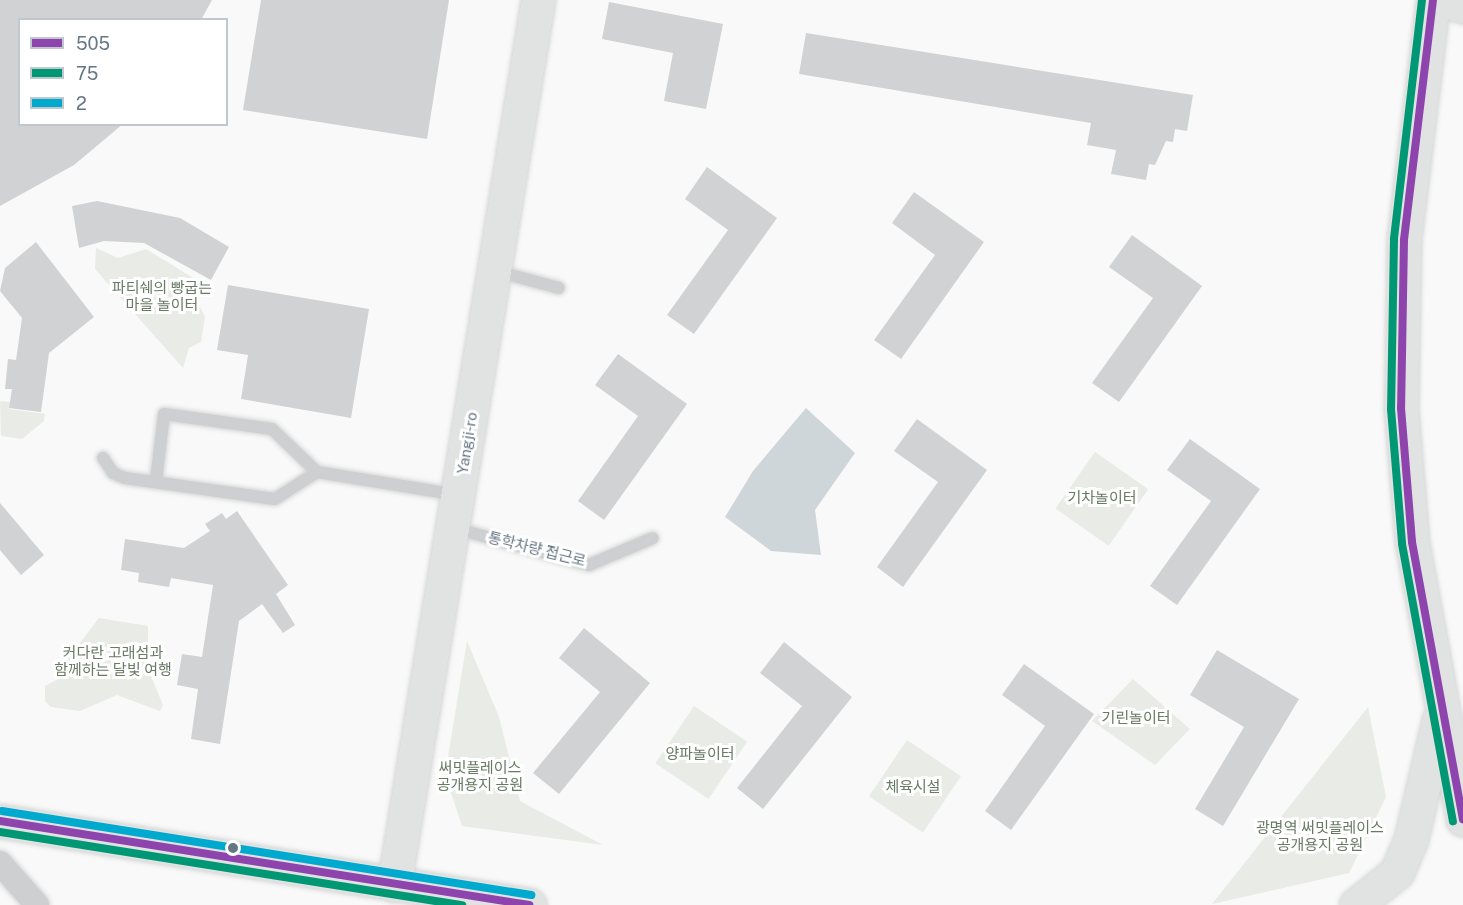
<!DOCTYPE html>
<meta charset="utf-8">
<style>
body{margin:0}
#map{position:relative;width:1463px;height:905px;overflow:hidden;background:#f9f9f9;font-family:"Public Sans","Noto Sans KR",sans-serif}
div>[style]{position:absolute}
.green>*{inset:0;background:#e8ebe6;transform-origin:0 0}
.water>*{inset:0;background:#ced6d9}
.building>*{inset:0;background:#d0d2d3}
.roads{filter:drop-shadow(0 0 2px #d5d6d7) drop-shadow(0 0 2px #d5d6d7)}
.lane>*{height:12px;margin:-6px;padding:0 6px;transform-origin:6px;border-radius:6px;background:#cecfd0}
.street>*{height:24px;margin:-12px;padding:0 12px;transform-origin:12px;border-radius:12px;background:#cecfd0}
.secondary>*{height:33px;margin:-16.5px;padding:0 16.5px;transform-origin:16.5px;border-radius:16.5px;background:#e1e2e2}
.bus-1>*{height:8px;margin:-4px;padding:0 4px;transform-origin:4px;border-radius:4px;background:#8e44ad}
.bus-2>*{height:8px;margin:-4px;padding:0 4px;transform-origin:4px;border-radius:4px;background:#009775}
.bus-3>*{height:8px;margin:-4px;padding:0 4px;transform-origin:4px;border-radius:4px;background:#00a9ce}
.dots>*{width:16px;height:16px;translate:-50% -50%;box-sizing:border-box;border:3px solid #fff;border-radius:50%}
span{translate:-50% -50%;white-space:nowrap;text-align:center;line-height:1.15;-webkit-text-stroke:6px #fff;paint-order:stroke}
.park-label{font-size:15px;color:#687a64}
.street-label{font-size:15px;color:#657683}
.legend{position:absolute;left:18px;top:18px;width:210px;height:108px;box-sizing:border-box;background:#fff;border:2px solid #c1c8cd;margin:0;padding:8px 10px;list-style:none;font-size:18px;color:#657683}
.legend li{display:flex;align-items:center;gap:12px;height:30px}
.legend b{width:30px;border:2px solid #c1c8cd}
</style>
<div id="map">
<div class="green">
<i style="clip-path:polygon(96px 248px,118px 258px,146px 249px,205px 285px,196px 298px,205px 317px,201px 342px,189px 348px,183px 368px,95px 269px)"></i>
<i style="clip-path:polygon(0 401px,10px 402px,9px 409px,45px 414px,44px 421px,22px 439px,1px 436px)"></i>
<i style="left:1095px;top:452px;width:65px;height:69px;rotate:35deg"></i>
<i style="clip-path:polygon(99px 618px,148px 626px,148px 669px,163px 705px,160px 711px,117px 695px,80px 711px,51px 707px,45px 701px,45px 686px,66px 675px,67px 660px)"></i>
<i style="clip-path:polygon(467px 641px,499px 717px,520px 801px,603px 845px,462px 826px,445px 775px)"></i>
<i style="clip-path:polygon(1133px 679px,1190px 729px,1155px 765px,1092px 721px)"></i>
<i style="left:694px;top:706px;width:64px;height:69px;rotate:34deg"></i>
<i style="clip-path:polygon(1368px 707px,1386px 797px,1349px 873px,1212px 904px)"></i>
<i style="left:907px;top:740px;width:65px;height:68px;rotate:34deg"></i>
</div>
<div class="water">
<i style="clip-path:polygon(806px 408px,855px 453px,815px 510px,821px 555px,771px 551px,725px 517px,753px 471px)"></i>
</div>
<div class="building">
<i style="clip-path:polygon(0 0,212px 0,201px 20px,20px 20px,20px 124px,123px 124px,74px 165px,0 206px)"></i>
<i style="clip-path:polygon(261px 0,449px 0,427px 139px,243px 110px)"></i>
<i style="clip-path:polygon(609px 2px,723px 24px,706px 109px,664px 101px,673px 53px,602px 39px)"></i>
<i style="clip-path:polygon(806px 33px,1193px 95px,1187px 131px,1175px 129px,1173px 142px,1166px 141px,1155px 165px,1149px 164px,1146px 180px,1111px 174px,1116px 150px,1087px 145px,1091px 123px,799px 74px)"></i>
<i style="clip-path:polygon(707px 167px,777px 218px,694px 334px,667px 315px,728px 230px,685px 199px)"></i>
<i style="clip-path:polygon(914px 192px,984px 242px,901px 359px,874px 340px,935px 255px,892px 223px)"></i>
<i style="clip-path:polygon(97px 201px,180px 218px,229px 247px,211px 280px,144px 243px,104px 241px,79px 248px,72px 206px)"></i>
<i style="clip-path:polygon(1132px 235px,1202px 286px,1119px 402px,1092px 383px,1153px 298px,1109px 267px)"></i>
<i style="clip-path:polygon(36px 242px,94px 317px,49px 353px,41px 412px,9px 408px,12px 389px,5px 389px,8px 359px,16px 360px,22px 318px,0 291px,5px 268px)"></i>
<i style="clip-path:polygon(228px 285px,369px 309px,351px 418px,241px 399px,248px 355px,217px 350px)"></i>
<i style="clip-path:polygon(618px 354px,687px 404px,604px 520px,578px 501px,638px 416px,595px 385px)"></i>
<i style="clip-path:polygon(917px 419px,987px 470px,903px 587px,877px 567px,938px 482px,894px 451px)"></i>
<i style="clip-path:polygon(1190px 439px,1260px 489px,1177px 605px,1150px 586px,1211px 501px,1167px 470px)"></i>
<i style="clip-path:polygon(0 503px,44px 555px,21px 575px,0 550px)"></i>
<i style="clip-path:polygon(237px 511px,288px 585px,276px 594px,295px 625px,283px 633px,262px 604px,239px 621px,220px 744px,191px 739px,198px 689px,177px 685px,182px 654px,202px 657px,213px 585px,171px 578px,169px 587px,138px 582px,139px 573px,121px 570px,125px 539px,184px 548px,210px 531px,205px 524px,222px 513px,226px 519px)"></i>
<i style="clip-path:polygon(584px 628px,650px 683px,559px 794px,533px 773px,600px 692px,559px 658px)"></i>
<i style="clip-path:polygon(784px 642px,852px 697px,763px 809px,737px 788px,802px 706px,760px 673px)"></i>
<i style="clip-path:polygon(1217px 650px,1299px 699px,1223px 826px,1195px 809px,1244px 727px,1190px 695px)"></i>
<i style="clip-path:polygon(1024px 664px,1094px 714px,1011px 830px,985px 811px,1045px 726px,1002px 695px)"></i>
</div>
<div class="roads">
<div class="lane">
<i style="left:496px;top:271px;width:65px;rotate:15.1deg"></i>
<i style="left:103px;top:458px;width:18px;rotate:56deg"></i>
<i style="left:113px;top:473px;width:13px;rotate:23deg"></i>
<i style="left:125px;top:478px;width:151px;rotate:8deg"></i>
<i style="left:275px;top:499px;width:50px;rotate:-32.7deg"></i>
<i style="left:317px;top:472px;width:142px;rotate:9.3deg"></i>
<i style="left:156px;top:481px;width:67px;rotate:-83.2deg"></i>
<i style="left:164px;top:414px;width:109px;rotate:7.9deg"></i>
<i style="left:272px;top:429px;width:62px;rotate:43.7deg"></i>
<i style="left:454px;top:528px;width:140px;rotate:15.3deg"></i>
<i style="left:589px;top:565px;width:69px;rotate:-22.9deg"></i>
</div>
<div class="street">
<i style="left:0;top:863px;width:56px;rotate:48.6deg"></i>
</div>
<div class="secondary">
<i style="left:1433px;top:0;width:242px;rotate:96.9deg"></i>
<i style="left:1404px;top:240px;width:168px;rotate:91deg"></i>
<i style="left:1401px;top:408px;width:134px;rotate:85.3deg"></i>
<i style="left:1412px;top:542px;width:282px;rotate:79.6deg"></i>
<i style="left:1440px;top:0;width:24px;rotate:15deg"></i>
<i style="left:0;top:821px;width:536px;rotate:9.02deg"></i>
<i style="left:394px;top:885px;width:897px;rotate:-80.76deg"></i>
<i style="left:1356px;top:905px;width:53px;rotate:-38.8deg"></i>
<i style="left:1397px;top:872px;width:36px;rotate:-67deg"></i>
<i style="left:1411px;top:839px;width:122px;rotate:-76.8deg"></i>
</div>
</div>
<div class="bus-1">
<i style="left:1433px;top:0;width:242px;rotate:96.9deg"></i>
<i style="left:1404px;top:240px;width:168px;rotate:91deg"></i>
<i style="left:1401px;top:408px;width:134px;rotate:85.3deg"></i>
<i style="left:1412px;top:542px;width:282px;rotate:79.6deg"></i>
<i style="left:0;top:821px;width:536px;rotate:9.02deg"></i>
</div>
<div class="bus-2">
<i style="left:1422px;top:0;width:241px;rotate:96.7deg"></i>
<i style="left:1394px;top:239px;width:170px;rotate:91deg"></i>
<i style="left:1391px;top:409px;width:135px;rotate:85.3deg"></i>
<i style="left:1402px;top:544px;width:282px;rotate:79.6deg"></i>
<i style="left:0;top:832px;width:468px;rotate:9deg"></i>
</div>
<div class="bus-3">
<i style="left:2px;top:811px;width:536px;rotate:9.02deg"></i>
</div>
<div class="dots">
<i style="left:233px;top:848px;background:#657683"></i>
</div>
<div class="park-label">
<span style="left:162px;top:296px">파티쉐의 빵굽는<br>마을 놀이터</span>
<span style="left:1102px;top:498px">기차놀이터</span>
<span style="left:113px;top:661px">커다란 고래섬과<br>함께하는 달빛 여행</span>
<span style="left:1136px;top:718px">기린놀이터</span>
<span style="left:700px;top:754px">양파놀이터</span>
<span style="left:480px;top:776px">써밋플레이스<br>공개용지 공원</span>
<span style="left:913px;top:787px">체육시설</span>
<span style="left:1320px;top:836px">광명역 써밋플레이스<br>공개용지 공원</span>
</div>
<div class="street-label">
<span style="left:467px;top:443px;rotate:-81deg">Yangji-ro</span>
<span style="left:537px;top:549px;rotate:14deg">통학차량 접근로</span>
</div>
<ul class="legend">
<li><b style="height:8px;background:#8e44ad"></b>505</li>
<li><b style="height:8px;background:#009775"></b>75</li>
<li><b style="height:8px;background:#00a9ce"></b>2</li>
</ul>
</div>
